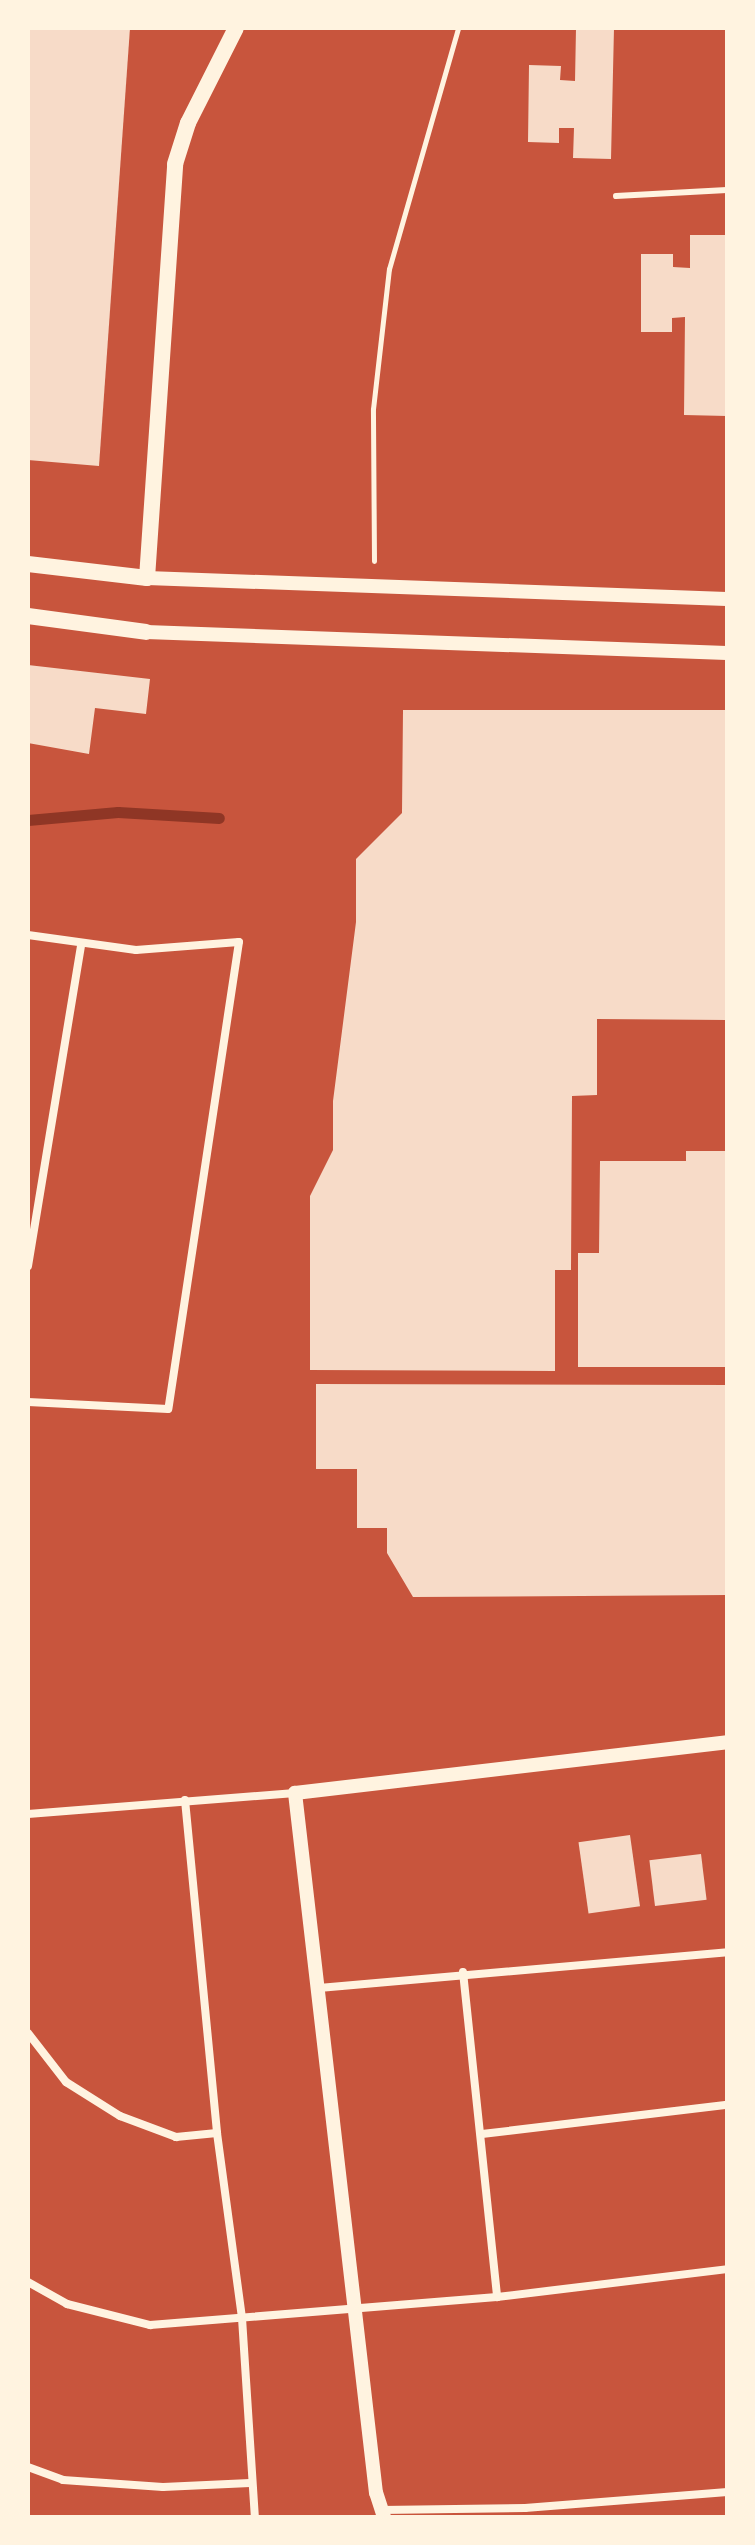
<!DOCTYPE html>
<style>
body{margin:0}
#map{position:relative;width:755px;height:2545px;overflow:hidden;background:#c8553d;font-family:"Roboto Condensed",sans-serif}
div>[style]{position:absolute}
.stream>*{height:11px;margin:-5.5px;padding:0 5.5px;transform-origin:5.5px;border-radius:5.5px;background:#8f3625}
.building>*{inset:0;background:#f7dbc8;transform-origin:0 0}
.path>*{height:5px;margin:-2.5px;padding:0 2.5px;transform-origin:2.5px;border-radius:2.5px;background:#fff3e0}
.service>*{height:6px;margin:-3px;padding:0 3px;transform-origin:3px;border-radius:3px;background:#fff3e0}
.minor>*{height:8px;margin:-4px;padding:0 4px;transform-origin:4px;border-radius:4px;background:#fff3e0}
.tertiary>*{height:14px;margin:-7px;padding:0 7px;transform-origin:7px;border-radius:7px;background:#fff3e0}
.secondary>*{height:16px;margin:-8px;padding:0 8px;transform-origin:8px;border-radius:8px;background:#fff3e0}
span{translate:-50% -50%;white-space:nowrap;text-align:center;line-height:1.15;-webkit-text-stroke:7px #fff3e0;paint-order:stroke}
.frame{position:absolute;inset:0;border:30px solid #fff3e0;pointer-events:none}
</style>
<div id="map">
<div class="stream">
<i style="left:28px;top:820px;width:90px;rotate:-5.1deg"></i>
<i style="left:118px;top:812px;width:101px;rotate:3.4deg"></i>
</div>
<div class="building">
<i style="clip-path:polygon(28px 28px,130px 28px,99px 466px,28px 460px)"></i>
<i style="clip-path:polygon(576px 28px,614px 28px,611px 159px,573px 158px,574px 128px,559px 128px,559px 143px,528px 142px,529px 65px,561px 66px,560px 80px,575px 81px)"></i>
<i style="clip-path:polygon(690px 235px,727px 235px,727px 416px,684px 415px,685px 317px,672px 318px,672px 332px,641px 332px,641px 254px,673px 254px,673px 267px,690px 268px)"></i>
<i style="clip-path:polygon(28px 665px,150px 679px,146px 714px,95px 708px,89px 754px,28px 743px)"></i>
<i style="clip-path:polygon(403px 710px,727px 710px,727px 1020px,597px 1019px,597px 1095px,572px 1096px,571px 1270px,555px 1270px,555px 1371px,310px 1370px,310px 1196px,333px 1150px,333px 1101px,356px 922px,356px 859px,402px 813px)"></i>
<i style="clip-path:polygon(686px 1151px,727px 1151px,727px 1367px,578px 1367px,578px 1253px,599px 1253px,600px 1161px,686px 1161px)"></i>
<i style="clip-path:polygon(316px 1384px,727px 1385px,727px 1595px,413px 1597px,387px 1553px,387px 1528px,357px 1528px,357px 1469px,316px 1469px)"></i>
<i style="left:630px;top:1835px;width:72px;height:52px;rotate:82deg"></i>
<i style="left:701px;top:1854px;width:46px;height:52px;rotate:83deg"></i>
</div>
<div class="path">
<i style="left:374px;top:561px;width:152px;rotate:-90.4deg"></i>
<i style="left:373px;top:409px;width:141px;rotate:-83.5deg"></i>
<i style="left:389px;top:269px;width:251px;rotate:-74deg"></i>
</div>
<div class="service">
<i style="left:616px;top:196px;width:111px;rotate:-3.1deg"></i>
</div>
<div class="minor">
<i style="left:28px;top:935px;width:109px;rotate:7.9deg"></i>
<i style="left:136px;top:950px;width:103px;rotate:-4.4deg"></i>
<i style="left:239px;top:942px;width:472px;rotate:98.6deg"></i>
<i style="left:168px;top:1409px;width:140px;rotate:-177.1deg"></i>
<i style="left:28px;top:1266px;width:324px;rotate:-80.6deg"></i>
<i style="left:185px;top:1800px;width:335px;rotate:84.5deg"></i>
<i style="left:217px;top:2133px;width:187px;rotate:82.3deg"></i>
<i style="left:242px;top:2318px;width:199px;rotate:86.3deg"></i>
<i style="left:28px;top:1814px;width:268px;rotate:-4.5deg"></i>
<i style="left:463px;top:1972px;width:327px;rotate:84deg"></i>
<i style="left:319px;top:1988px;width:410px;rotate:-5deg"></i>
<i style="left:28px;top:2033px;width:62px;rotate:52.2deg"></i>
<i style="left:66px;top:2082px;width:64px;rotate:32.2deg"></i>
<i style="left:120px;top:2116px;width:60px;rotate:20.6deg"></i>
<i style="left:176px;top:2137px;width:41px;rotate:-5.6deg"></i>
<i style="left:482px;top:2134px;width:247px;rotate:-6.8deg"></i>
<i style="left:28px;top:2282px;width:45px;rotate:29.4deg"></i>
<i style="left:67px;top:2304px;width:86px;rotate:14.2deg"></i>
<i style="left:150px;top:2325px;width:348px;rotate:-4.6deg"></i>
<i style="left:497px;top:2297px;width:232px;rotate:-6.9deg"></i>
<i style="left:28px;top:2467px;width:37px;rotate:20deg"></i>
<i style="left:63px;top:2480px;width:100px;rotate:4deg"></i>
<i style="left:163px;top:2487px;width:87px;rotate:-2.6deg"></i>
<i style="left:381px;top:2510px;width:144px;rotate:-0.8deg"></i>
<i style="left:525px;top:2508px;width:203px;rotate:-4.5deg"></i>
</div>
<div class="tertiary">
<i style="left:147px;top:578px;width:580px;rotate:2.07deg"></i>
<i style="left:146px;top:632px;width:581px;rotate:2.07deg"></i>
<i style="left:384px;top:2517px;width:25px;rotate:-108deg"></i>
<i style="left:376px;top:2493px;width:705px;rotate:-96.6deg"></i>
<i style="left:295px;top:1793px;width:435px;rotate:-6.7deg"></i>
</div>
<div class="secondary">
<i style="left:28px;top:564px;width:120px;rotate:6.7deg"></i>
<i style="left:147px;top:578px;width:415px;rotate:-86.1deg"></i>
<i style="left:175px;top:164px;width:43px;rotate:-72.4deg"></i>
<i style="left:188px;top:123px;width:106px;rotate:-63.2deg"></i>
<i style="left:28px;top:616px;width:119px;rotate:7.7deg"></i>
</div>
<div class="frame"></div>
</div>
